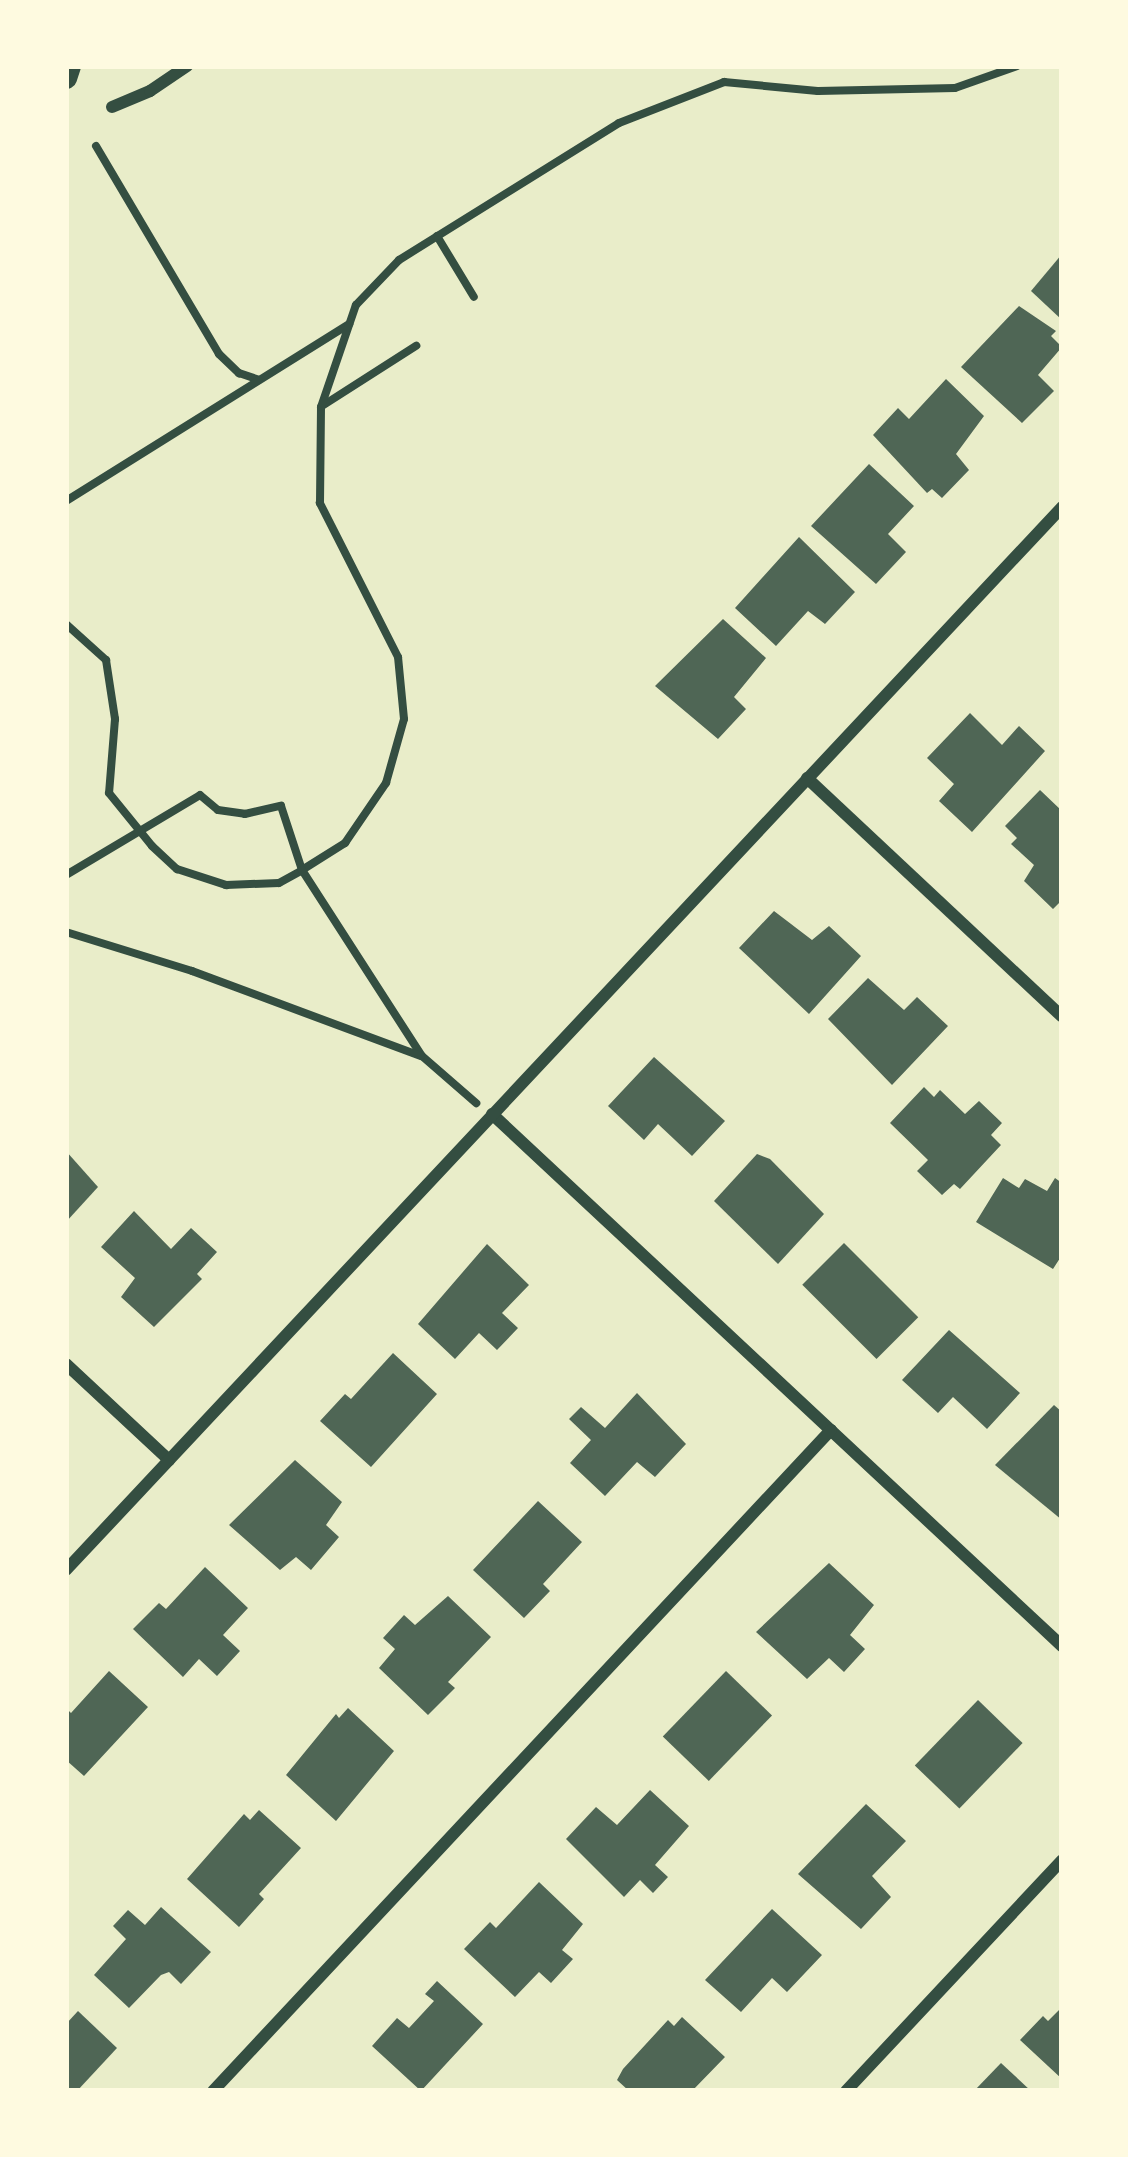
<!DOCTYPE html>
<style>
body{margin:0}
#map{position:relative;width:1128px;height:2157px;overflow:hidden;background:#e9edc9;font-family:Manrope,sans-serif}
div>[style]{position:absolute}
.building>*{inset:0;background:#4f6655;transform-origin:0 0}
.path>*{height:8px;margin:-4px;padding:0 4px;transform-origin:4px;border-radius:4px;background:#344e41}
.minor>*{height:12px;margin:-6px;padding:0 6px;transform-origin:6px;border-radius:6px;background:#344e41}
.tertiary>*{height:21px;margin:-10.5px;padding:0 10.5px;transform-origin:10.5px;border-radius:10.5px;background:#344e41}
span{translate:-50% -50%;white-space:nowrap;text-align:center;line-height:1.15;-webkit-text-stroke:12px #fefae0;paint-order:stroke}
.frame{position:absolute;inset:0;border:69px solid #fefae0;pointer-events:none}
</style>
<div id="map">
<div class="building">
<i style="clip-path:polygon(1062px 254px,1062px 320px,1031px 291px)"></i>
<i style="clip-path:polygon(1019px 306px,1056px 331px,1051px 336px,1062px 347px,1038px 375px,1054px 391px,1022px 423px,961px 367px)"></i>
<i style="clip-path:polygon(946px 379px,984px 416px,956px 454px,969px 470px,942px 498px,932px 489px,927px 493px,873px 435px,898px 408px,909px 419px)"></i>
<i style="clip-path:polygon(869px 464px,914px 506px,888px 534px,906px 552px,876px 584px,811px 526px)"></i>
<i style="clip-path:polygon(799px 537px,855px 592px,825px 624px,808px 611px,776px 646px,735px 608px)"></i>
<i style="clip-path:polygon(723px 619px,766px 658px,734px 697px,746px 709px,718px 739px,655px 686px)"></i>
<i style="clip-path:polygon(970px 713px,1002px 745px,1019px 726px,1045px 751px,972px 832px,939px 801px,954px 784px,927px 758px)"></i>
<i style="clip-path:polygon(1040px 790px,1062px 811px,1062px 900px,1053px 909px,1024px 881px,1034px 865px,1011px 844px,1017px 838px,1005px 826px)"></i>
<i style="clip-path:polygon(774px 911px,812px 940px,829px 926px,861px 956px,809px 1014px,739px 948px)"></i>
<i style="clip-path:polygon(868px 978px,904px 1010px,917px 997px,948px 1026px,892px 1085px,828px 1019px)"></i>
<i style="clip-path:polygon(654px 1057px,725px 1121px,692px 1156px,658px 1124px,644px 1140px,608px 1106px)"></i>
<i style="clip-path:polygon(924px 1087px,934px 1097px,940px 1090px,965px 1114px,979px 1101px,1002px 1123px,991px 1135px,1001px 1145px,960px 1189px,954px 1184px,942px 1195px,917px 1171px,928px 1160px,890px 1123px)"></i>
<i style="clip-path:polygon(66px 1151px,98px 1187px,66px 1222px)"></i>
<i style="clip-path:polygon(757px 1154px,770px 1159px,824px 1214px,778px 1264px,714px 1201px)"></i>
<i style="clip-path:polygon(1003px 1178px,1019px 1188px,1025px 1179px,1047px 1191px,1055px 1178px,1062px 1183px,1062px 1255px,1053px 1269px,976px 1222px)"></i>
<i style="clip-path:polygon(134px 1211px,171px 1249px,191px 1228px,217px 1252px,197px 1274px,202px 1279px,154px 1327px,121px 1297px,135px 1278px,101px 1247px)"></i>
<i style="left:844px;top:1243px;width:105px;height:59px;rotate:45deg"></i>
<i style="clip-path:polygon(487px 1244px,529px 1285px,502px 1313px,518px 1328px,497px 1350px,479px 1333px,455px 1359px,418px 1324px)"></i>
<i style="clip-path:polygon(949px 1330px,1020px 1393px,987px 1429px,953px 1397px,938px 1413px,902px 1380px)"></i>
<i style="clip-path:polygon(393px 1353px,437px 1394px,371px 1467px,320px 1421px,345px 1394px,351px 1399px)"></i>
<i style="clip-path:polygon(637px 1393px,686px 1444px,655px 1477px,637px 1462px,605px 1496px,570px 1463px,591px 1440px,569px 1419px,581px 1407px,605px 1428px)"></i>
<i style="clip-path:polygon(1054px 1405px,1062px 1412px,1062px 1520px,995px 1465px)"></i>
<i style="clip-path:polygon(295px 1460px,342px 1502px,326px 1525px,339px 1537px,311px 1570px,296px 1557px,280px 1570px,229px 1525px)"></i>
<i style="clip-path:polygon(538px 1501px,582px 1542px,543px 1584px,550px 1591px,524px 1618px,473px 1570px)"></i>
<i style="clip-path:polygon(829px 1563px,874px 1605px,850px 1635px,865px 1649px,844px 1672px,829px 1658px,807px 1679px,756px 1632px)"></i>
<i style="clip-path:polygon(205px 1567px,248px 1608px,223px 1635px,240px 1651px,217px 1676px,199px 1659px,183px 1677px,133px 1629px,159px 1603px,166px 1609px)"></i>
<i style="clip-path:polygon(448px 1596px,491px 1637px,448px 1682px,455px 1688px,428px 1715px,379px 1668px,395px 1649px,383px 1638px,404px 1615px,415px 1625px)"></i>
<i style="clip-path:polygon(109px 1671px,148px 1707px,84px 1776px,66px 1760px,66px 1708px,71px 1713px)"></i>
<i style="left:726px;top:1671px;width:64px;height:91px;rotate:44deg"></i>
<i style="left:978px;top:1700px;width:62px;height:91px;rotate:44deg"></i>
<i style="clip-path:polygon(348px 1708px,394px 1751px,336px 1821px,286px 1775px,336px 1714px,339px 1718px)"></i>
<i style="clip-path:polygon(650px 1790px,689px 1826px,655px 1865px,668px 1877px,653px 1893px,640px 1880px,624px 1897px,566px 1839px,596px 1807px,617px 1825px)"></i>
<i style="clip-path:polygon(866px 1804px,906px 1841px,872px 1876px,891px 1897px,861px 1929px,798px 1874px)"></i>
<i style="clip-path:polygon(259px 1810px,301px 1848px,259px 1894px,264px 1899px,239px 1927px,187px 1879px,244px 1814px,250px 1820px)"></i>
<i style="clip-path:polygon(539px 1882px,583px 1924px,562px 1950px,573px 1959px,551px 1983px,539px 1972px,515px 1997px,464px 1949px,490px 1922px,496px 1928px)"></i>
<i style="clip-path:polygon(161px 1907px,211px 1952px,181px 1984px,169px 1972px,161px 1975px,129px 2008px,94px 1975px,126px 1939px,113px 1926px,128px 1910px,145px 1925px)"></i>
<i style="clip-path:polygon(772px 1909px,822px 1955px,787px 1992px,772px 1978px,741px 2012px,705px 1980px)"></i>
<i style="clip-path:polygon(437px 1981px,483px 2024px,421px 2091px,372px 2046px,397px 2018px,409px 2028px,434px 2001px,425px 1994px)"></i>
<i style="clip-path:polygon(1062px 2007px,1062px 2079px,1020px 2040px,1043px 2016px,1048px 2021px)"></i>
<i style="clip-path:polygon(78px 2011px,117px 2048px,77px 2091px,66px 2091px,66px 2024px)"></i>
<i style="clip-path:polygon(682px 2017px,725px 2057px,692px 2091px,629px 2091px,617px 2080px,623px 2069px,668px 2020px,674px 2026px)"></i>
<i style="clip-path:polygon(1001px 2063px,1031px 2091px,974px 2091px)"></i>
</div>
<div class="path">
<i style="left:96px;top:146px;width:242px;rotate:59.4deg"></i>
<i style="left:219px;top:354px;width:28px;rotate:44deg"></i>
<i style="left:239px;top:373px;width:21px;rotate:19deg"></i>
<i style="left:437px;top:236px;width:71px;rotate:58.8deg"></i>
<i style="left:322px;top:406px;width:112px;rotate:-32.6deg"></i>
<i style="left:66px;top:501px;width:334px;rotate:-32deg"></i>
<i style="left:66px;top:624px;width:54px;rotate:42deg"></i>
<i style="left:106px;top:660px;width:60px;rotate:81.3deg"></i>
<i style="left:115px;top:719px;width:74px;rotate:94.6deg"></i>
<i style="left:109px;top:793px;width:68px;rotate:50.9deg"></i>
<i style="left:152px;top:846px;width:34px;rotate:43deg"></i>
<i style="left:177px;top:869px;width:52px;rotate:18.1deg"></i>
<i style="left:226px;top:885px;width:53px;rotate:-2.2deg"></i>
<i style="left:279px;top:883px;width:26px;rotate:-29deg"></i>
<i style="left:302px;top:870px;width:51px;rotate:-32.1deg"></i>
<i style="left:345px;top:843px;width:73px;rotate:-55.7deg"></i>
<i style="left:386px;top:783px;width:66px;rotate:-74.3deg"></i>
<i style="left:404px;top:719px;width:62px;rotate:-95.5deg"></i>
<i style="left:398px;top:657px;width:173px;rotate:-116.9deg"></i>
<i style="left:320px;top:503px;width:96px;rotate:-89.4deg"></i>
<i style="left:321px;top:407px;width:108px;rotate:-71.1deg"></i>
<i style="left:356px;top:305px;width:62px;rotate:-46.3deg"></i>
<i style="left:399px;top:260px;width:259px;rotate:-31.9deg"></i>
<i style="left:619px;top:123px;width:113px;rotate:-21.3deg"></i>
<i style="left:724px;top:82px;width:94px;rotate:5.5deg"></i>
<i style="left:818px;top:91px;width:137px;rotate:-1.3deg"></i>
<i style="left:955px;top:88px;width:66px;rotate:-19.5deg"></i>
<i style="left:66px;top:875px;width:156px;rotate:-30.8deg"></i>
<i style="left:200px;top:795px;width:23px;rotate:40deg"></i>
<i style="left:218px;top:810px;width:27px;rotate:8deg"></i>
<i style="left:245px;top:814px;width:37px;rotate:-13deg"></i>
<i style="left:281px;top:806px;width:67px;rotate:71.8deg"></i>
<i style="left:302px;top:870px;width:221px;rotate:57.2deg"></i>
<i style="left:422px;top:1056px;width:72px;rotate:41deg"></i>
<i style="left:66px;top:932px;width:132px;rotate:17.2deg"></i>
<i style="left:192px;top:971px;width:244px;rotate:20.4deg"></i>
</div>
<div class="minor">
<i style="left:112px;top:107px;width:41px;rotate:-22.8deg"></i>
<i style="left:150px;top:91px;width:45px;rotate:-34deg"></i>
<i style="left:807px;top:778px;width:349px;rotate:43.1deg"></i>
<i style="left:492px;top:1114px;width:780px;rotate:43.03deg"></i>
<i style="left:66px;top:1364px;width:141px;rotate:43deg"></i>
<i style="left:66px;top:1570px;width:1457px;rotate:-46.86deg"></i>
<i style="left:213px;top:2091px;width:905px;rotate:-46.93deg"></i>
<i style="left:846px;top:2091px;width:316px;rotate:-46.9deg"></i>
</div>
<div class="tertiary">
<i style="left:66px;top:78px;width:13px;rotate:-72deg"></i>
</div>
<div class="frame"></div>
</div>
